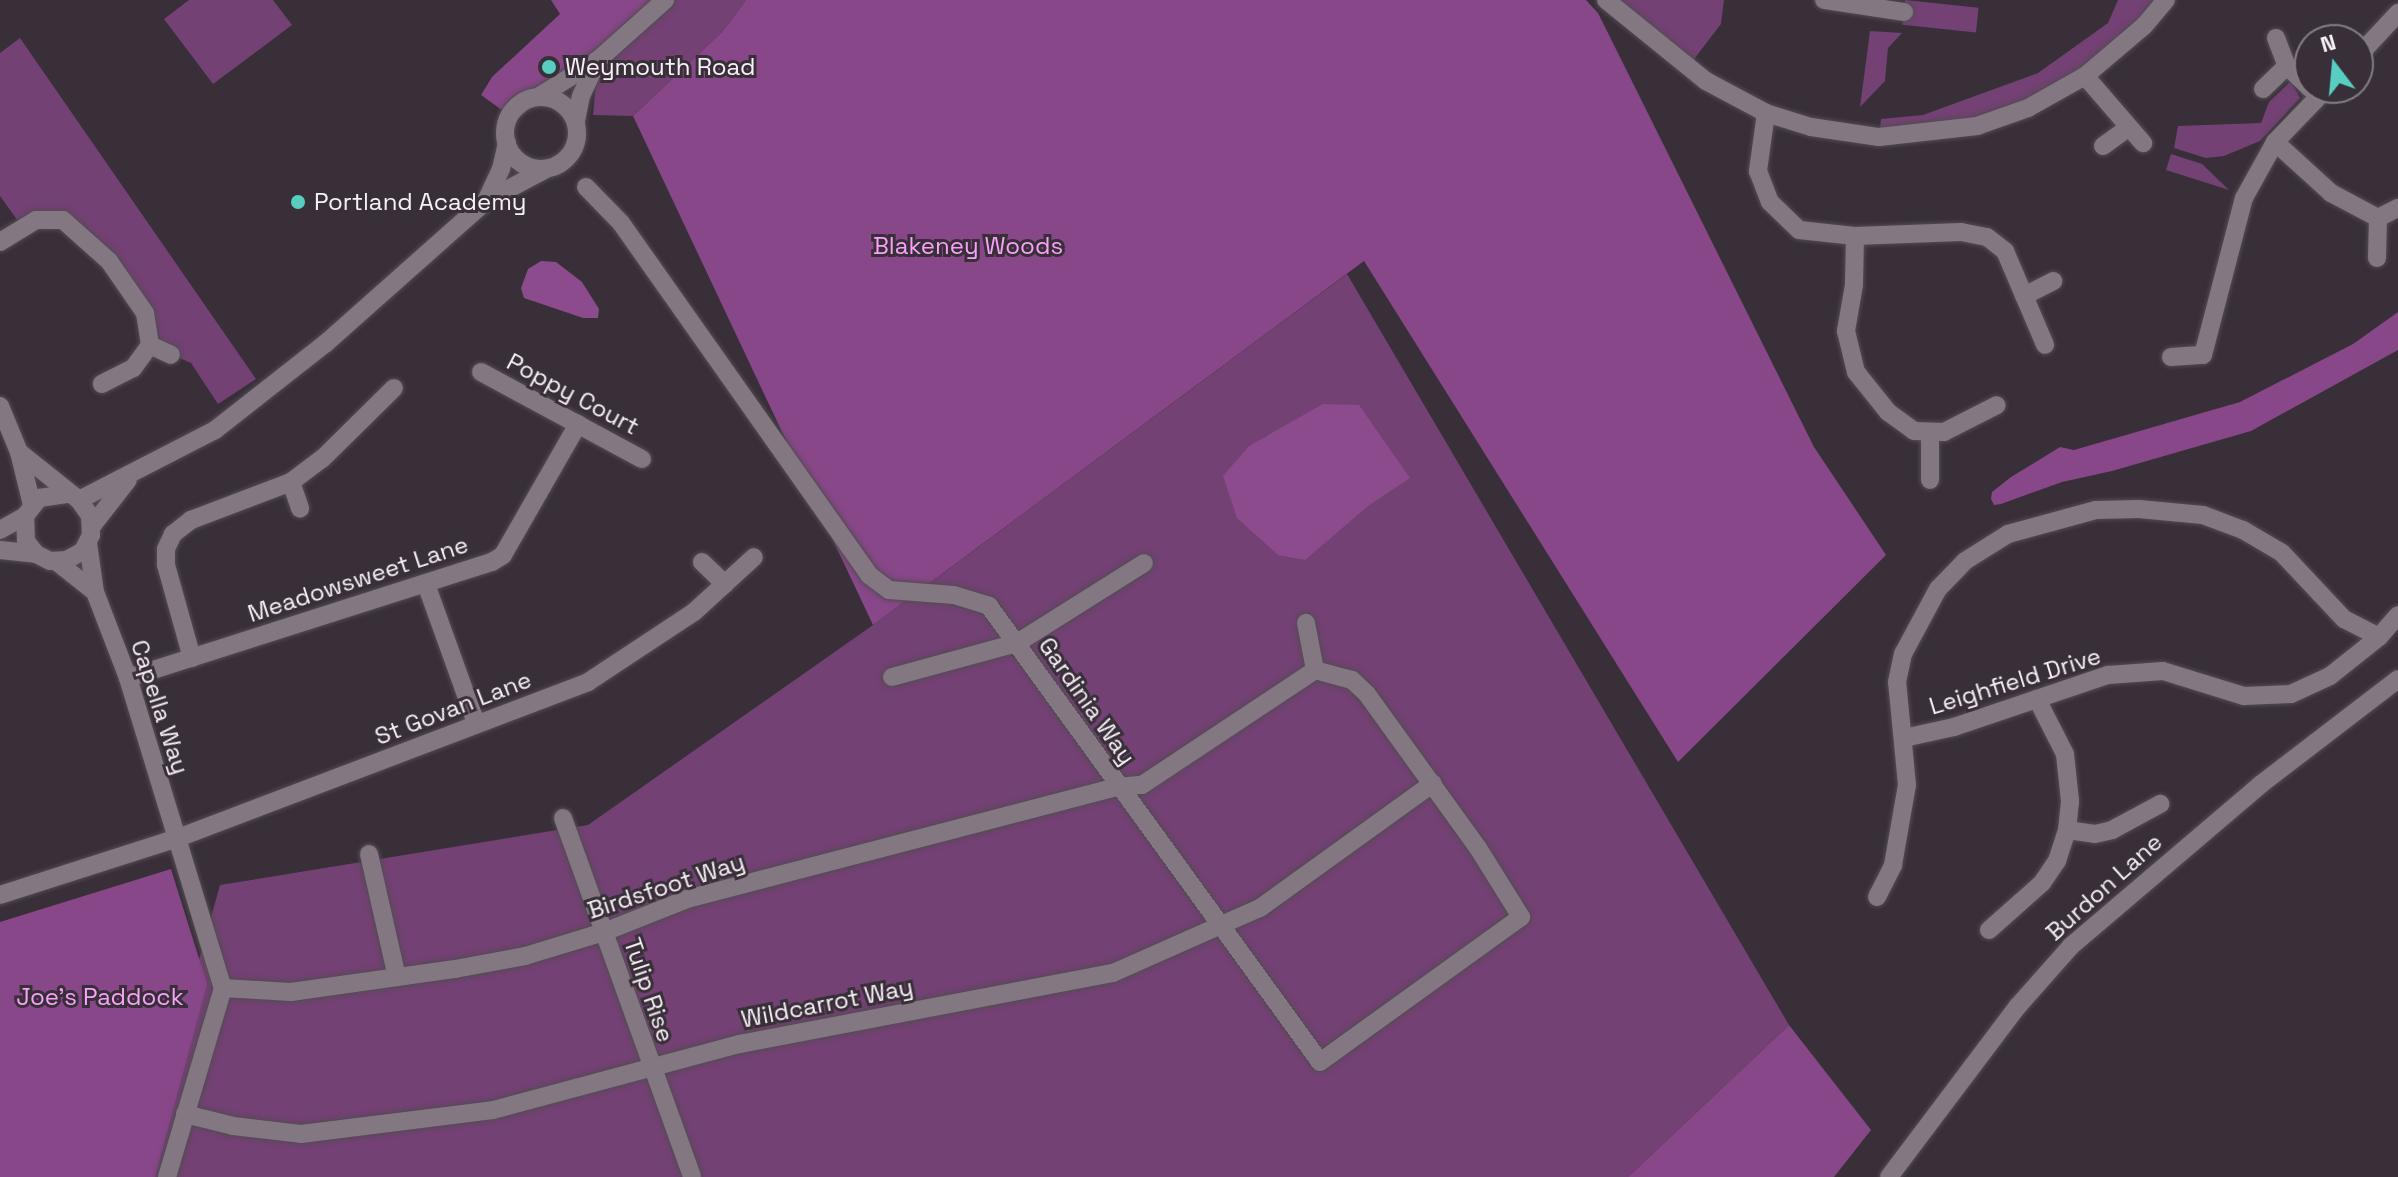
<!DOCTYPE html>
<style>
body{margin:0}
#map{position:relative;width:2398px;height:1177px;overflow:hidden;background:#382f38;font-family:"Space Grotesk",sans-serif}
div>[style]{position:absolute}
.green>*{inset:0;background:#734173;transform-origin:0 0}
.forest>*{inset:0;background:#874788}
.water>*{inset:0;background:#8c4b8d}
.roads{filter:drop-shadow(0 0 2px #534b53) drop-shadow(0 0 2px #534b53)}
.minor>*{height:18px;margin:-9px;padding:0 9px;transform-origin:9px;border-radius:9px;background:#837882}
.minor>.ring{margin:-9px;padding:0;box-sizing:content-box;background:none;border:18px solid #837882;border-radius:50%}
.dots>*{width:22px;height:22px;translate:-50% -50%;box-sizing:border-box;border:4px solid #382f38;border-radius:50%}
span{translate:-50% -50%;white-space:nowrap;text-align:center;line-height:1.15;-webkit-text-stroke:6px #382f38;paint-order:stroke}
.poi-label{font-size:24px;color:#f7f1f7}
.left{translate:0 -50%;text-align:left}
.park-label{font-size:24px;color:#f9a1fa}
.street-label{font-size:24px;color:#f7f1f7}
.north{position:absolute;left:2294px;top:24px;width:80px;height:80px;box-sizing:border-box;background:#382f38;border:2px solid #847d84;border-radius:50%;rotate:344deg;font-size:22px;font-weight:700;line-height:32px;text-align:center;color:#f7f1f7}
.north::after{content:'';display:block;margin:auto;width:28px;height:36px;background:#57cec1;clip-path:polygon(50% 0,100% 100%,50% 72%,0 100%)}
</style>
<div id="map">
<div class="green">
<i style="clip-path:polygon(189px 0,273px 0,292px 25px,213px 84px,164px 19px)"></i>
<i style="clip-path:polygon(665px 0,746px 0,722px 32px,633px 116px,593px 115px,598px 60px)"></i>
<i style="clip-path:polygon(1606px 0,1724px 0,1721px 24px,1688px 67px)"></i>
<i style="left:1905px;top:0;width:74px;height:25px;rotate:6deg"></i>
<i style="clip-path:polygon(2118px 0,2166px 0,2144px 26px,2028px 108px,1879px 137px,1881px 119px,1923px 115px,2038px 73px,2108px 23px)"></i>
<i style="clip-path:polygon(1870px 31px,1902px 33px,1888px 48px,1885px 81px,1860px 107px)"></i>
<i style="clip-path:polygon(20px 38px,256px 379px,218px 404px,191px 363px,150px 345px,145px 313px,64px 220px,23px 228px,0 196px,0 53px)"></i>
<i style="clip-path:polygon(2291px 81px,2300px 98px,2260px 141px,2224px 156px,2206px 158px,2174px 148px,2178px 126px,2261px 123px,2269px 102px)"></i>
<i style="clip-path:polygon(2171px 154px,2202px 164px,2229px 190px,2166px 170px)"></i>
<i style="clip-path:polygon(1347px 274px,1789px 1025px,1628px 1177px,138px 1177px,220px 885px,588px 825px,873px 625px)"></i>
</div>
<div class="forest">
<i style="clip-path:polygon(551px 0,665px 0,516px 120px,481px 95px,492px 77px,560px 14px)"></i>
<i style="clip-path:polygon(746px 0,1586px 0,1598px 13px,1814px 447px,1886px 555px,1678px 762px,1364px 261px,873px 625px,633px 116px,722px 32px)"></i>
<i style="clip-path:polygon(2398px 312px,2398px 350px,2251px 431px,2112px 471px,2062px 482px,2001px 504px,1994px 505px,1991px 499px,1992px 492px,2011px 477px,2060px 447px,2074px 450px,2240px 402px,2353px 344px)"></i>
<i style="clip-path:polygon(171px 869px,207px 984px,155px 1177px,0 1177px,0 922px)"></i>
<i style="clip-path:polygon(1789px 1025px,1871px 1130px,1834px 1177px,1628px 1177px)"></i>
</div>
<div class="water">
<i style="clip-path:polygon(541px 261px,556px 262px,582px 282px,599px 309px,598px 318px,583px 318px,524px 298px,521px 288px,528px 269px)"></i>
<i style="clip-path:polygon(1323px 404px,1359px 405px,1410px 478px,1368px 506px,1305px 560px,1278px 555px,1237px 518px,1223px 476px,1249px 446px)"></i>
</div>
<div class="roads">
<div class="minor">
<i style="left:1606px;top:0;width:129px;rotate:39deg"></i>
<i style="left:1706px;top:81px;width:68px;rotate:28.1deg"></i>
<i style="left:1766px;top:113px;width:47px;rotate:17.3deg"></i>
<i style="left:1811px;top:127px;width:69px;rotate:8.4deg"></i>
<i style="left:1879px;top:137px;width:99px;rotate:-6.4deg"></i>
<i style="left:1977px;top:126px;width:54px;rotate:-19.4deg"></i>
<i style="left:2028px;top:108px;width:65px;rotate:-29.3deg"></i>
<i style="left:2085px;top:76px;width:77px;rotate:-40.3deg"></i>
<i style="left:2144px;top:26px;width:34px;rotate:-50deg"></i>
<i style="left:1824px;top:0;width:81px;rotate:8.5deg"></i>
<i style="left:2276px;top:38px;width:30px;rotate:69deg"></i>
<i style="left:2287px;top:66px;width:32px;rotate:44deg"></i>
<i style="left:2358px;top:56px;width:59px;rotate:-47.1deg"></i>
<i style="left:2085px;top:76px;width:89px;rotate:49.1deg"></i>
<i style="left:2263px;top:89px;width:33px;rotate:-44deg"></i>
<i style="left:538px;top:97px;width:70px;rotate:-31.7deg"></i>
<i style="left:598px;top:60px;width:90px;rotate:-41.8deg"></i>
<i class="ring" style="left:505px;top:97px;width:54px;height:54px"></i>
<i style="left:1766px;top:113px;width:59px;rotate:97.9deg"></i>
<i style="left:1758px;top:171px;width:33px;rotate:69deg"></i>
<i style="left:1770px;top:202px;width:40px;rotate:44deg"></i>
<i style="left:1799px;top:230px;width:56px;rotate:6.1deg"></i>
<i style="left:1855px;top:236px;width:106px;rotate:-2.2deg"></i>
<i style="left:1961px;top:232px;width:26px;rotate:11deg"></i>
<i style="left:1987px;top:237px;width:23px;rotate:38deg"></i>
<i style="left:2005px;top:251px;width:102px;rotate:66.9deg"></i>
<i style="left:576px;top:121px;width:25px;rotate:-79deg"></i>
<i style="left:581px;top:96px;width:40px;rotate:-65deg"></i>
<i style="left:2275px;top:142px;width:76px;rotate:42.3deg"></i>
<i style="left:2331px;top:193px;width:53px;rotate:28deg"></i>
<i style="left:2378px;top:218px;width:22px;rotate:-27deg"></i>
<i style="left:2103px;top:146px;width:32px;rotate:-36deg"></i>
<i style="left:586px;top:187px;width:50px;rotate:45.8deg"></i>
<i style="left:621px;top:223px;width:431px;rotate:54.8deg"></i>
<i style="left:869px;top:575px;width:25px;rotate:37deg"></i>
<i style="left:889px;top:590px;width:65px;rotate:4.4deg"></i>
<i style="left:954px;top:595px;width:37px;rotate:17deg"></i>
<i style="left:989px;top:606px;width:563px;rotate:54.02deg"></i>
<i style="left:1320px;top:1062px;width:248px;rotate:-35.8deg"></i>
<i style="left:1521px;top:917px;width:81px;rotate:-121.9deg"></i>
<i style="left:1478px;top:848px;width:190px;rotate:-125.8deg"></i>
<i style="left:1367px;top:694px;width:21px;rotate:-137deg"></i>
<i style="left:1352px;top:680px;width:38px;rotate:-165deg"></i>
<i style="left:486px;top:201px;width:35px;rotate:-65deg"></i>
<i style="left:501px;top:169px;width:27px;rotate:-77deg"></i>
<i style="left:1855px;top:236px;width:49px;rotate:91.2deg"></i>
<i style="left:1854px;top:285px;width:47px;rotate:99.9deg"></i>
<i style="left:1846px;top:331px;width:42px;rotate:76.3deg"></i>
<i style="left:1856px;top:372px;width:51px;rotate:51.3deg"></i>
<i style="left:1888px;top:412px;width:32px;rotate:36deg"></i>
<i style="left:1914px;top:431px;width:30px;rotate:2deg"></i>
<i style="left:1944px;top:432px;width:59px;rotate:-27deg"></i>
<i style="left:0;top:242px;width:42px;rotate:-31.4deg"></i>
<i style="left:36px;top:220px;width:27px"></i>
<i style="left:63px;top:220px;width:62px;rotate:41.7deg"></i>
<i style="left:109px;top:261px;width:63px;rotate:55.3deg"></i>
<i style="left:145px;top:313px;width:32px;rotate:81deg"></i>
<i style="left:150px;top:345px;width:29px;rotate:126deg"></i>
<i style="left:133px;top:368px;width:35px;rotate:153deg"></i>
<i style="left:2377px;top:258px;width:40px;rotate:-88.6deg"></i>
<i style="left:2024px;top:296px;width:33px;rotate:-27deg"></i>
<i style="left:150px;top:345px;width:23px;rotate:25deg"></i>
<i style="left:2171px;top:357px;width:32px;rotate:-4deg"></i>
<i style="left:2203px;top:355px;width:162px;rotate:-75.4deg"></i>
<i style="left:2244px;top:198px;width:64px;rotate:-61deg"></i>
<i style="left:2275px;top:142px;width:75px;rotate:-46.1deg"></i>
<i style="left:481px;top:372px;width:183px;rotate:28.4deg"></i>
<i style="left:0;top:406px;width:50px;rotate:67.6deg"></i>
<i style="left:19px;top:452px;width:55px;rotate:76.2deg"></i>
<i style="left:19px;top:452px;width:77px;rotate:38.7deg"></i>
<i style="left:79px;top:500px;width:19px;rotate:55deg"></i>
<i style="left:90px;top:516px;width:19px;rotate:87deg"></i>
<i style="left:91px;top:535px;width:18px;rotate:117deg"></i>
<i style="left:83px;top:551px;width:18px;rotate:151deg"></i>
<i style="left:67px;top:560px;width:17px;rotate:177deg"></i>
<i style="left:50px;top:561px;width:16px;rotate:-153deg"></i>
<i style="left:36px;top:554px;width:16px;rotate:-128deg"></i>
<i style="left:26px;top:541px;width:25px;rotate:-92deg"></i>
<i style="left:25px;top:516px;width:23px;rotate:-52deg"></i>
<i style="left:39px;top:498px;width:28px;rotate:-8deg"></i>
<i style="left:1930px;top:480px;width:48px;rotate:-90deg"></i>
<i style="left:291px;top:482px;width:28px;rotate:71deg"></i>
<i style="left:79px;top:500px;width:153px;rotate:-27.2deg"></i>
<i style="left:215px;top:430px;width:141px;rotate:-38.1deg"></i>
<i style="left:326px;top:343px;width:214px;rotate:-41.6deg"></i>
<i style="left:486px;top:201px;width:68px;rotate:-28.1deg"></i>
<i style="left:92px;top:526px;width:58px;rotate:-52deg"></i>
<i style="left:0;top:530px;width:29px;rotate:-29deg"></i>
<i style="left:88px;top:543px;width:49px;rotate:81.9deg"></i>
<i style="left:95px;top:592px;width:92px;rotate:69deg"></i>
<i style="left:128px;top:678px;width:324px;rotate:73deg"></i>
<i style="left:223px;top:988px;width:197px;rotate:106.5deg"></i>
<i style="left:0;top:550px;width:36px;rotate:6deg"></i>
<i style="left:57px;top:562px;width:48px;rotate:38.3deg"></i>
<i style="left:702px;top:562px;width:32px;rotate:44deg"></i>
<i style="left:426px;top:584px;width:148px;rotate:70.2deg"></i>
<i style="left:192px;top:658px;width:97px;rotate:-105.6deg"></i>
<i style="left:166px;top:565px;width:16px;rotate:-90deg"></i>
<i style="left:166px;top:549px;width:17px;rotate:-65deg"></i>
<i style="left:173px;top:534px;width:23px;rotate:-38deg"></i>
<i style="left:191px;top:520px;width:107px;rotate:-20.8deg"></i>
<i style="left:291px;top:482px;width:39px;rotate:-37deg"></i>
<i style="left:322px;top:459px;width:101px;rotate:-44.6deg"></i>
<i style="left:892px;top:677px;width:130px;rotate:-15.2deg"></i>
<i style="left:1017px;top:643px;width:150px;rotate:-32.2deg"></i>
<i style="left:128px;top:678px;width:382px;rotate:-17.7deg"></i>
<i style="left:492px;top:562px;width:13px;rotate:-32deg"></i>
<i style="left:503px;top:555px;width:151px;rotate:-60.2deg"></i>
<i style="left:1904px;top:738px;width:51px;rotate:-12.4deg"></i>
<i style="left:1954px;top:727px;width:163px;rotate:-18.7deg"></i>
<i style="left:2108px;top:675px;width:55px;rotate:-4.2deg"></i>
<i style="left:2163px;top:671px;width:85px;rotate:17.2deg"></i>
<i style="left:2244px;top:696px;width:47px;rotate:-2.4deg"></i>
<i style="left:2291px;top:694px;width:43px;rotate:-24.8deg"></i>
<i style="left:2330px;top:676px;width:63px;rotate:-38.5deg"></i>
<i style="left:2379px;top:637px;width:29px;rotate:-49deg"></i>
<i style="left:563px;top:818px;width:381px;rotate:70.2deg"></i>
<i style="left:2067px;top:830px;width:28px;rotate:8deg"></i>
<i style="left:2095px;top:834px;width:17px;rotate:-13deg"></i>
<i style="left:2112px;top:830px;width:55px;rotate:-28.4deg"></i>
<i style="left:369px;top:854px;width:126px;rotate:77.2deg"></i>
<i style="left:0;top:895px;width:187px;rotate:-17.8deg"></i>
<i style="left:178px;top:838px;width:439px;rotate:-20.8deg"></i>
<i style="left:588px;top:682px;width:127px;rotate:-33.4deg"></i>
<i style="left:694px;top:612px;width:81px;rotate:-42.5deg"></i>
<i style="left:1877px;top:897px;width:36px;rotate:-63deg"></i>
<i style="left:1893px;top:865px;width:81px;rotate:-80.1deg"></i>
<i style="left:1907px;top:785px;width:103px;rotate:-95.5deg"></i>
<i style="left:1897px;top:682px;width:29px;rotate:-78deg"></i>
<i style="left:1903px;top:654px;width:74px;rotate:-61.7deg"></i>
<i style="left:1938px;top:589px;width:39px;rotate:-46deg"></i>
<i style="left:1965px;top:561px;width:51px;rotate:-32.1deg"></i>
<i style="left:2008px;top:534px;width:91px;rotate:-15.3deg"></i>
<i style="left:2096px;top:510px;width:43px;rotate:-1.3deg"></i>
<i style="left:2139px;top:509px;width:64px;rotate:5.4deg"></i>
<i style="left:2203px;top:515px;width:43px;rotate:20.6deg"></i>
<i style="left:2243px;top:530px;width:45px;rotate:30.5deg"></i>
<i style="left:2282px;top:553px;width:91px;rotate:46.8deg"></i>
<i style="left:2344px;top:619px;width:39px;rotate:27deg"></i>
<i style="left:1989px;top:930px;width:71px;rotate:-41.6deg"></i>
<i style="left:2042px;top:883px;width:27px;rotate:-56deg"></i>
<i style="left:2057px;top:861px;width:33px;rotate:-72deg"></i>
<i style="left:2067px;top:830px;width:29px;rotate:-84deg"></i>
<i style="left:2070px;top:801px;width:47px;rotate:-96.1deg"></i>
<i style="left:2065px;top:754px;width:62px;rotate:-117deg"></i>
<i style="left:223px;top:988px;width:68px;rotate:3.4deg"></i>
<i style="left:291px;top:992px;width:166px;rotate:-8deg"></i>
<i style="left:455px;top:969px;width:71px;rotate:-10.5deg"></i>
<i style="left:525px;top:956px;width:83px;rotate:-16.9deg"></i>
<i style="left:604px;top:932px;width:89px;rotate:-21.7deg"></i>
<i style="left:687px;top:899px;width:444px;rotate:-14.6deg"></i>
<i style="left:1117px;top:787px;width:25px;rotate:-5deg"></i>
<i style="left:1142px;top:785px;width:208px;rotate:-33.6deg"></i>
<i style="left:1315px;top:670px;width:48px;rotate:-100.8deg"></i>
<i style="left:185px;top:1114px;width:49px;rotate:14deg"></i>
<i style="left:233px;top:1126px;width:68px;rotate:6.7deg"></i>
<i style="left:301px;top:1134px;width:193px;rotate:-7.1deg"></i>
<i style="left:493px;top:1110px;width:256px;rotate:-15deg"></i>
<i style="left:740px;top:1044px;width:380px;rotate:-10.8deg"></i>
<i style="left:1113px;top:973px;width:161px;rotate:-23.9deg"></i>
<i style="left:1260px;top:908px;width:213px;rotate:-35.8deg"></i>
<i style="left:1889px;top:1177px;width:214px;rotate:-53deg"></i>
<i style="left:2018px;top:1006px;width:80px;rotate:-48.5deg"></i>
<i style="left:2071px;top:946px;width:248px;rotate:-40.4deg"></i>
<i style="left:2260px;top:785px;width:174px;rotate:-37.5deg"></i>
</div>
</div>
<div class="dots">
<i style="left:549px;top:67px;background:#57cec1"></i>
<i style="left:298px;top:202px;background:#57cec1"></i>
</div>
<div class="poi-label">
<span class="left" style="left:565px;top:67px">Weymouth Road</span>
<span class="left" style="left:314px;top:202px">Portland Academy</span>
</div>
<div class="park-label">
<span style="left:968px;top:246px">Blakeney Woods</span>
<span style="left:100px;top:997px">Joe's Paddock</span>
</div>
<div class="street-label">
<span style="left:573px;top:394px;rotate:28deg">Poppy Court</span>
<span style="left:358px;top:579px;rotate:-18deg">Meadowsweet Lane</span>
<span style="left:2015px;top:681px;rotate:-17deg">Leighfield Drive</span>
<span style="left:1087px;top:701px;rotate:55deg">Gardinia Way</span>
<span style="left:160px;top:707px;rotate:72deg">Capella Way</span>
<span style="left:453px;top:708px;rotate:-21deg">St Govan Lane</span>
<span style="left:666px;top:886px;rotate:-18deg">Birdsfoot Way</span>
<span style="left:2104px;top:887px;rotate:-42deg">Burdon Lane</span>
<span style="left:649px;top:990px;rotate:71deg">Tulip Rise</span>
<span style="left:827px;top:1003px;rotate:-11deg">Wildcarrot Way</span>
</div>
<div class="north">N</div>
</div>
